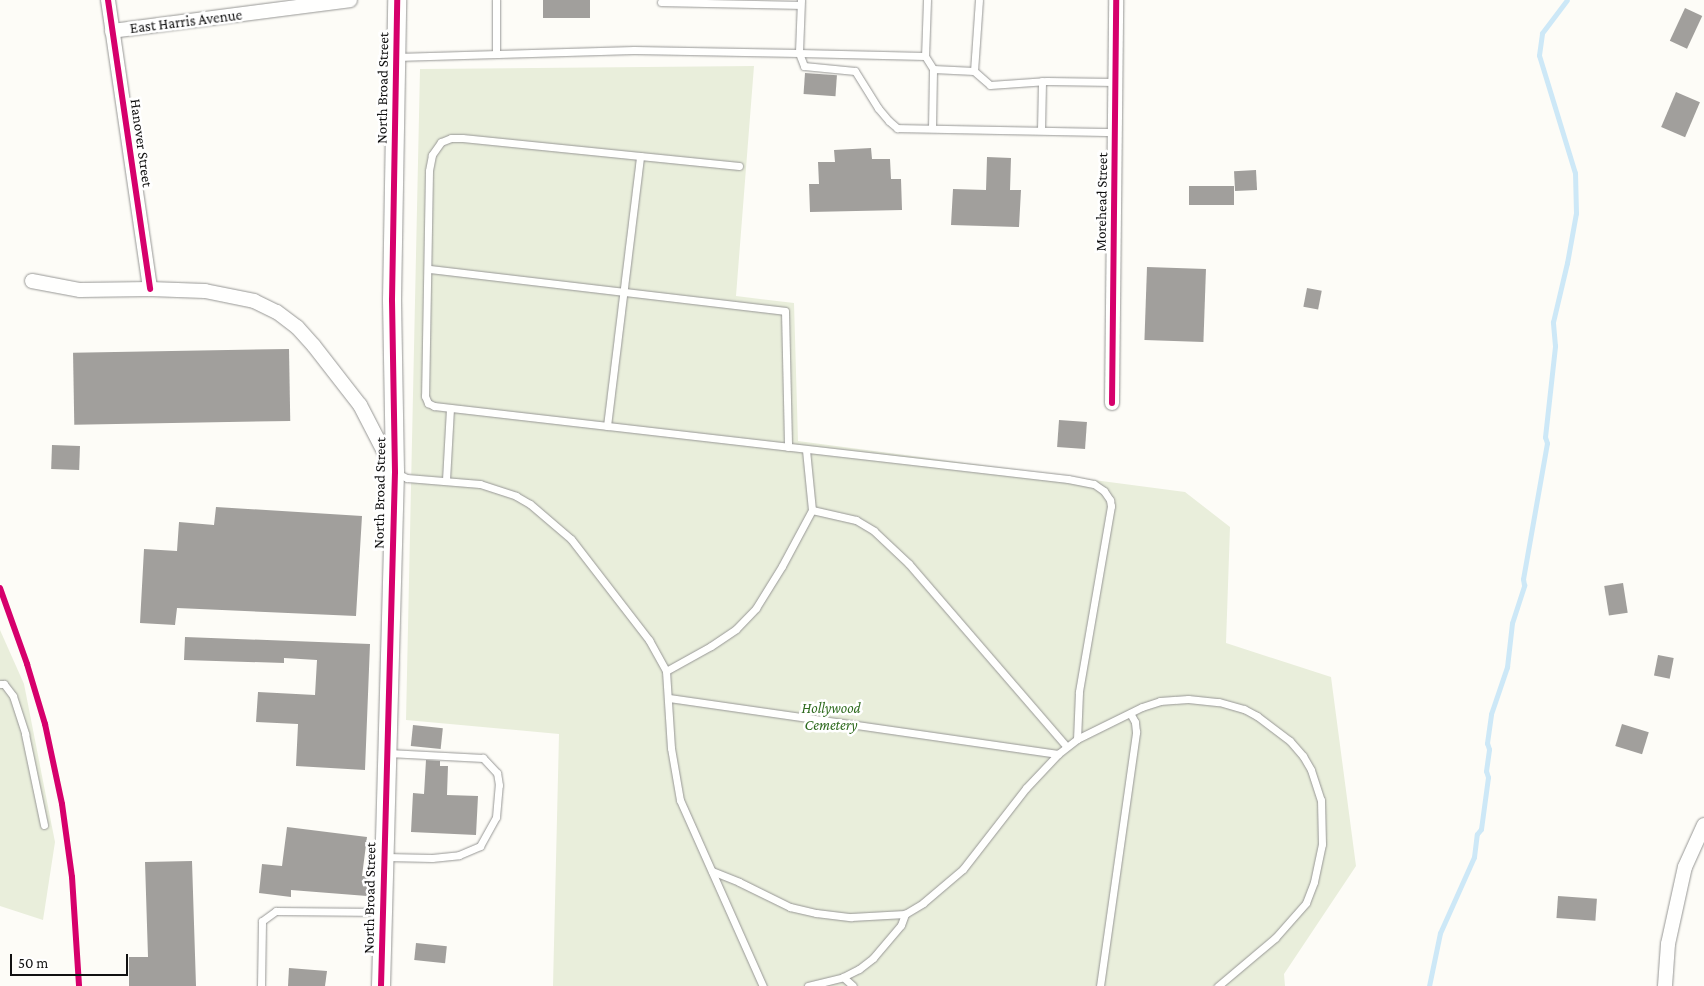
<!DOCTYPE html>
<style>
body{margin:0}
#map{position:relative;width:1704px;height:986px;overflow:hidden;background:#fdfcf7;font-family:"Crimson Pro",serif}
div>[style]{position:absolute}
.cemetery>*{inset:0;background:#e9eedb}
.stream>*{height:5px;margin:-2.5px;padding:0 2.5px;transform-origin:2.5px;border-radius:2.5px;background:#cde8f7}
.building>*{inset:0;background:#a19f9c;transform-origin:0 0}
.roads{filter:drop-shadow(0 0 1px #979795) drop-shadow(0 0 1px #979795)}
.service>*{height:7px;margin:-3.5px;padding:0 3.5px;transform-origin:3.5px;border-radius:3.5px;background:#fffffe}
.minor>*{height:14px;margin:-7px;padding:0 7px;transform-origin:7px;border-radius:7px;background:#fffffe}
.tertiary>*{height:18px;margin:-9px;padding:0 9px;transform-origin:9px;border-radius:9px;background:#fffffe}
.cycleway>*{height:6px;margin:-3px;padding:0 3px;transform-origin:3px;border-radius:3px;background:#d6006c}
span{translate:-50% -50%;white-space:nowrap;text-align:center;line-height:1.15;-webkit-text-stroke:5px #fff;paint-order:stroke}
.street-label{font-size:15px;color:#111}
.park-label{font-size:15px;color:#2f6b1f;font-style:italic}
.scale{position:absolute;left:10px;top:954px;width:118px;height:22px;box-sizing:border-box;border:2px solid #111;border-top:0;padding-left:6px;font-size:15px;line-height:18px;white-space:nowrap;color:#111;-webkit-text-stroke:4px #fff;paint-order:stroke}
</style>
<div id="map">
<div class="cemetery">
<i style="clip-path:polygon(754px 66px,736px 296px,794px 303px,798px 441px,1185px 492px,1230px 527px,1226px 643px,1331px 677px,1356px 866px,1284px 974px,1285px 986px,553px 986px,559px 734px,406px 720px,420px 69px)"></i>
<i style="clip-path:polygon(0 630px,24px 684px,55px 842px,43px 920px,0 906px)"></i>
</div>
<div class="stream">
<i style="left:1429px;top:986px;width:54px;rotate:-78.3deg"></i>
<i style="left:1440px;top:933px;width:83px;rotate:-65.9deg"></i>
<i style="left:1474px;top:857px;width:23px;rotate:-83deg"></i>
<i style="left:1477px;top:834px;width:6px;rotate:-51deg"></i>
<i style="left:1481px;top:829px;width:52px;rotate:-82.3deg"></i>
<i style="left:1488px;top:777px;width:6px;rotate:-108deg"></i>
<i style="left:1486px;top:771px;width:22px;rotate:-82deg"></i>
<i style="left:1489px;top:749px;width:6px;rotate:-108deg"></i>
<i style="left:1487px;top:743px;width:29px;rotate:-82deg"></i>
<i style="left:1491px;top:714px;width:50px;rotate:-71.2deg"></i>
<i style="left:1507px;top:667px;width:44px;rotate:-83.5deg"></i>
<i style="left:1512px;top:623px;width:40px;rotate:-72deg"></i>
<i style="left:1524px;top:585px;width:6px;rotate:-99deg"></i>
<i style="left:1523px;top:579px;width:138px;rotate:-80deg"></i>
<i style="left:1547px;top:443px;width:6px;rotate:-108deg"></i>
<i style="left:1545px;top:437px;width:92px;rotate:-83.7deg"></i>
<i style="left:1555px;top:346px;width:24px;rotate:-95deg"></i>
<i style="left:1553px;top:322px;width:61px;rotate:-76.7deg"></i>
<i style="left:1567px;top:263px;width:51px;rotate:-79.8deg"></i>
<i style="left:1576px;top:213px;width:40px;rotate:-91.4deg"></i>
<i style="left:1575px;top:173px;width:123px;rotate:-107deg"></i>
<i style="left:1539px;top:55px;width:22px;rotate:-82deg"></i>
<i style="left:1542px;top:33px;width:41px;rotate:-52.9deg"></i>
</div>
<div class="building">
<i style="left:543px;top:0;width:47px;height:18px"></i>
<i style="left:1685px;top:8px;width:19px;height:36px;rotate:25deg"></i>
<i style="left:805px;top:73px;width:32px;height:21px;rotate:4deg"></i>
<i style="left:1676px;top:92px;width:26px;height:38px;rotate:23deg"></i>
<i style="clip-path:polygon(871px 148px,872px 159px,890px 159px,891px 179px,901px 179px,902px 210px,810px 212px,809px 184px,819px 184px,818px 162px,835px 162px,834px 150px)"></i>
<i style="clip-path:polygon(987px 157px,1011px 158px,1010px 190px,1021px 190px,1019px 227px,951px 225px,953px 189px,986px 190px)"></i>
<i style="left:1256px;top:170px;width:20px;height:22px;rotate:87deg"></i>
<i style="left:1234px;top:186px;width:19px;height:45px;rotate:90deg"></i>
<i style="left:1147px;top:267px;width:59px;height:73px;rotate:2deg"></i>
<i style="left:1307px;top:288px;width:15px;height:19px;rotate:11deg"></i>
<i style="left:289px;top:349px;width:72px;height:216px;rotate:89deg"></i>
<i style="left:1059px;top:420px;width:28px;height:27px;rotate:4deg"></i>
<i style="left:52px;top:445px;width:28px;height:24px;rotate:2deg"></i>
<i style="clip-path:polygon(216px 507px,362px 516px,356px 616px,177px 608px,175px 625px,140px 623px,144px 549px,177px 551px,179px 522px,214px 525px)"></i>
<i style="left:1623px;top:583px;width:30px;height:19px;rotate:81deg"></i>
<i style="clip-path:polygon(185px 637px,370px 644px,365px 770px,296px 766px,298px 724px,256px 722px,258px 692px,315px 695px,317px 660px,284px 658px,284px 663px,184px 660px)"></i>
<i style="left:1658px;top:655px;width:16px;height:21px;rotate:11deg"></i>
<i style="left:1622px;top:724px;width:28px;height:23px;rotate:17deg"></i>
<i style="left:413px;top:725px;width:30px;height:21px;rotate:6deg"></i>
<i style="clip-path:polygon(426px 760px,440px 761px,440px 766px,448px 766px,447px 795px,478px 796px,476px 835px,411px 832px,413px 793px,424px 794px)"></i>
<i style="clip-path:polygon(287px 827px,367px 837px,362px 876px,369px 876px,367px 896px,291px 890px,291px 897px,259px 893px,262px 864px,282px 866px)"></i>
<i style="clip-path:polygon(192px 861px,196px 986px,129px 986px,129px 957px,148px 957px,145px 862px)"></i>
<i style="left:1558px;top:896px;width:39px;height:22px;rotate:4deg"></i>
<i style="left:416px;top:943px;width:31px;height:17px;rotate:6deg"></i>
<i style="clip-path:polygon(289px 968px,327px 971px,325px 986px,288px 986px)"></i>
</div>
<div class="roads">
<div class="service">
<i style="left:801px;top:0;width:53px;rotate:92.2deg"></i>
<i style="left:799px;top:53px;width:126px;rotate:1.4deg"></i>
<i style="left:927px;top:0;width:56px;rotate:92deg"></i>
<i style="left:925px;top:56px;width:15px;rotate:58deg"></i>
<i style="left:933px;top:69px;width:41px;rotate:2.8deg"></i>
<i style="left:974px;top:71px;width:21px;rotate:41deg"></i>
<i style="left:990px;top:85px;width:57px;rotate:-4deg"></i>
<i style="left:1047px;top:81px;width:67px;rotate:0.9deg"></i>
<i style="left:661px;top:2px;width:139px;rotate:1.2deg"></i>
<i style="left:496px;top:53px;width:53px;rotate:-90deg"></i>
<i style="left:396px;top:57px;width:238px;rotate:-1.7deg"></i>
<i style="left:634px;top:50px;width:165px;rotate:1deg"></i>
<i style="left:799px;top:53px;width:14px;rotate:69deg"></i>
<i style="left:804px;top:66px;width:51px;rotate:5.6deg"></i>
<i style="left:855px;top:71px;width:44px;rotate:58.1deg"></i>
<i style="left:878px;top:108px;width:17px;rotate:50deg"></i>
<i style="left:889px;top:121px;width:11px;rotate:41deg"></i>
<i style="left:897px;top:128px;width:218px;rotate:1.1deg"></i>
<i style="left:974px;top:71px;width:71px;rotate:-86deg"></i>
<i style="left:932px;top:128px;width:59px;rotate:-89deg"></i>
<i style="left:1041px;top:130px;width:49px;rotate:-88.8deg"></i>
<i style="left:739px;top:166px;width:278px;rotate:-174.2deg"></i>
<i style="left:462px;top:138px;width:11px;rotate:180deg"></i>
<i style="left:451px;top:138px;width:11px;rotate:158deg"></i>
<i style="left:441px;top:142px;width:16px;rotate:125deg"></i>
<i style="left:432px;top:155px;width:16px;rotate:101deg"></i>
<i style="left:429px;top:171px;width:225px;rotate:91deg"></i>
<i style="left:425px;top:396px;width:8px;rotate:67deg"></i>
<i style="left:428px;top:403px;width:7px;rotate:27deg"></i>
<i style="left:434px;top:406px;width:638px;rotate:6.57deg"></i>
<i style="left:1068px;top:479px;width:26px;rotate:11deg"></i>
<i style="left:1094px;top:484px;width:12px;rotate:35deg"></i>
<i style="left:1104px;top:491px;width:11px;rotate:56deg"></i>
<i style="left:1110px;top:500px;width:6px;rotate:81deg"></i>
<i style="left:1111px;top:506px;width:189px;rotate:99.8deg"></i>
<i style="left:1079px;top:692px;width:47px;rotate:92.4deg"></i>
<i style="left:429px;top:269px;width:358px;rotate:6.7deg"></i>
<i style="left:785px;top:311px;width:136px;rotate:88.7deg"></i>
<i style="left:607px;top:426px;width:272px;rotate:-83deg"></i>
<i style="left:397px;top:473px;width:11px;rotate:27deg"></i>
<i style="left:407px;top:478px;width:73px;rotate:4.7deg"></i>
<i style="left:480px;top:484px;width:38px;rotate:18deg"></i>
<i style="left:516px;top:496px;width:16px;rotate:30deg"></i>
<i style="left:530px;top:504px;width:54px;rotate:40.5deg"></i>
<i style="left:571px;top:539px;width:128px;rotate:52.3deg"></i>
<i style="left:649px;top:640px;width:35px;rotate:61deg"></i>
<i style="left:666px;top:671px;width:77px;rotate:86.3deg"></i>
<i style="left:671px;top:748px;width:53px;rotate:80.2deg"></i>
<i style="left:680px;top:800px;width:204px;rotate:66deg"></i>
<i style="left:446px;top:480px;width:72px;rotate:-86.8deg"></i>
<i style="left:812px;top:510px;width:45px;rotate:12.8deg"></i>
<i style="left:856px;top:520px;width:21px;rotate:31deg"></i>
<i style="left:874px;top:531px;width:48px;rotate:43.3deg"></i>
<i style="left:909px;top:564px;width:240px;rotate:49.2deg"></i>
<i style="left:666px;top:671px;width:51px;rotate:-29.1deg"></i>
<i style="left:711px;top:646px;width:30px;rotate:-34deg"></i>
<i style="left:736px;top:629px;width:29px;rotate:-46deg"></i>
<i style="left:756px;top:608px;width:49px;rotate:-58.2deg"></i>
<i style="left:782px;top:566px;width:64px;rotate:-61.8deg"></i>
<i style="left:812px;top:510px;width:60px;rotate:-95.7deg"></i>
<i style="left:0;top:684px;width:4px"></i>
<i style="left:4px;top:684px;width:15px;rotate:53deg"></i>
<i style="left:13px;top:696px;width:40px;rotate:72deg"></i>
<i style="left:25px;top:734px;width:93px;rotate:78.2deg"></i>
<i style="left:669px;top:698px;width:393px;rotate:8.2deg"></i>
<i style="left:1058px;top:754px;width:24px;rotate:-38deg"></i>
<i style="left:1077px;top:739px;width:72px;rotate:-26.2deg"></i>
<i style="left:1142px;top:707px;width:19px;rotate:-18deg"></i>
<i style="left:1160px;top:701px;width:28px;rotate:-4deg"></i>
<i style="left:1188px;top:699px;width:31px;rotate:6deg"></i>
<i style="left:1219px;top:702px;width:26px;rotate:16deg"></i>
<i style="left:1244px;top:709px;width:15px;rotate:28deg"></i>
<i style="left:1257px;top:716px;width:41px;rotate:37.1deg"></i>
<i style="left:1290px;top:741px;width:20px;rotate:49deg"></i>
<i style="left:1303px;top:756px;width:16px;rotate:60deg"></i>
<i style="left:1311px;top:770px;width:32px;rotate:72deg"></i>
<i style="left:1321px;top:800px;width:44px;rotate:88.7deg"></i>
<i style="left:1322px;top:844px;width:39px;rotate:102deg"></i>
<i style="left:1314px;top:882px;width:22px;rotate:111deg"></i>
<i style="left:1306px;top:903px;width:47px;rotate:131.5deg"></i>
<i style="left:1275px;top:938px;width:75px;rotate:139.9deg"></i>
<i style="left:386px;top:857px;width:46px;rotate:1.2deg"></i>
<i style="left:432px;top:858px;width:27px;rotate:-6deg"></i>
<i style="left:459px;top:855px;width:23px;rotate:-23deg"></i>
<i style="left:480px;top:846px;width:33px;rotate:-61deg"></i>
<i style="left:496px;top:817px;width:32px;rotate:-85deg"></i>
<i style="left:499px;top:785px;width:12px;rotate:-99deg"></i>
<i style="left:497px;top:773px;width:21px;rotate:-133deg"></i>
<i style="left:483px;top:758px;width:95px;rotate:-177deg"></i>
<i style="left:712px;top:871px;width:29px;rotate:22deg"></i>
<i style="left:739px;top:882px;width:57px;rotate:26.1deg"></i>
<i style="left:790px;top:907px;width:27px;rotate:13deg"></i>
<i style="left:816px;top:913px;width:35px;rotate:7deg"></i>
<i style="left:851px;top:917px;width:54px;rotate:-3.2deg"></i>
<i style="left:843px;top:977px;width:18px;rotate:-27deg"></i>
<i style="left:859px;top:969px;width:18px;rotate:-38deg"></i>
<i style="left:873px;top:958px;width:43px;rotate:-49.7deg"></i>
<i style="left:901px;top:925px;width:12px;rotate:-70deg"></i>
<i style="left:905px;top:914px;width:21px;rotate:-31deg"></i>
<i style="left:923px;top:903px;width:52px;rotate:-40.4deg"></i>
<i style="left:963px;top:869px;width:103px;rotate:-52.1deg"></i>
<i style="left:1026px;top:788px;width:47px;rotate:-46.7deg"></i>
<i style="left:261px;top:986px;width:65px;rotate:-89.1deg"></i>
<i style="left:262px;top:921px;width:17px;rotate:-36deg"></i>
<i style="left:276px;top:911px;width:106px;rotate:0.5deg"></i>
<i style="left:808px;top:986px;width:36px;rotate:-14deg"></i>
<i style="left:843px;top:977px;width:13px;rotate:42deg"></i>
<i style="left:1100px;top:986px;width:257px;rotate:-81.9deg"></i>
<i style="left:1136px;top:732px;width:10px;rotate:-96deg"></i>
<i style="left:1135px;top:722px;width:10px;rotate:-119deg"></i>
</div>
<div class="minor">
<i style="left:108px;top:0;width:292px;rotate:81.7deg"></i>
<i style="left:112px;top:31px;width:240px;rotate:-7.4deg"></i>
<i style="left:32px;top:281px;width:49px;rotate:10.6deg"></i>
<i style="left:80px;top:290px;width:70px;rotate:-0.8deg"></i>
<i style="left:150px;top:289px;width:55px;rotate:2.1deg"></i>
<i style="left:205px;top:291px;width:50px;rotate:11.5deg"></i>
<i style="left:254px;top:301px;width:25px;rotate:26deg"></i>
<i style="left:277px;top:312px;width:25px;rotate:37deg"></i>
<i style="left:297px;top:327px;width:25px;rotate:48deg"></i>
<i style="left:314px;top:346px;width:75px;rotate:52.1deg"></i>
<i style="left:360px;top:405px;width:72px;rotate:62.7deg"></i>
<i style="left:1112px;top:403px;width:403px;rotate:-89.4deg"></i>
<i style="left:1665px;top:986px;width:42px;rotate:-85.9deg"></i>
<i style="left:1668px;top:944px;width:79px;rotate:-77.6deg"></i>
<i style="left:1685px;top:867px;width:46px;rotate:-65.7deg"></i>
</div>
<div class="tertiary">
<i style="left:381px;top:986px;width:514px;rotate:-88.44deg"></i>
<i style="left:395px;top:472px;width:172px;rotate:-91deg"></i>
<i style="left:392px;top:300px;width:300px;rotate:-89deg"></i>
</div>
</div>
<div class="cycleway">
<i style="left:108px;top:0;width:292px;rotate:81.7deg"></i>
<i style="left:1112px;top:403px;width:403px;rotate:-89.4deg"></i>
<i style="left:0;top:588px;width:81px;rotate:70.4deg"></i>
<i style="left:27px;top:664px;width:63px;rotate:73.3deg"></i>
<i style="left:45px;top:724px;width:82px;rotate:78deg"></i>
<i style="left:62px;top:804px;width:74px;rotate:82.2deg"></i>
<i style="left:72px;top:877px;width:109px;rotate:86.3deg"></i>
<i style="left:381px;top:986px;width:514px;rotate:-88.44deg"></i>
<i style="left:395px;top:472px;width:172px;rotate:-91deg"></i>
<i style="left:392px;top:300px;width:300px;rotate:-89deg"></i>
</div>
<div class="street-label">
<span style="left:186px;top:22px;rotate:-7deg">East Harris Avenue</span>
<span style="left:383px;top:88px;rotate:-89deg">North Broad Street</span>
<span style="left:141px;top:143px;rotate:82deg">Hanover Street</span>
<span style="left:1102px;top:202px;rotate:-89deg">Morehead Street</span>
<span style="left:380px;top:493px;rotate:-89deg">North Broad Street</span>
<span style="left:370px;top:898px;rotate:-89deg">North Broad Street</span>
</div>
<div class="park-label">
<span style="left:831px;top:717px">Hollywood<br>Cemetery</span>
</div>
<div class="scale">50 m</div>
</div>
